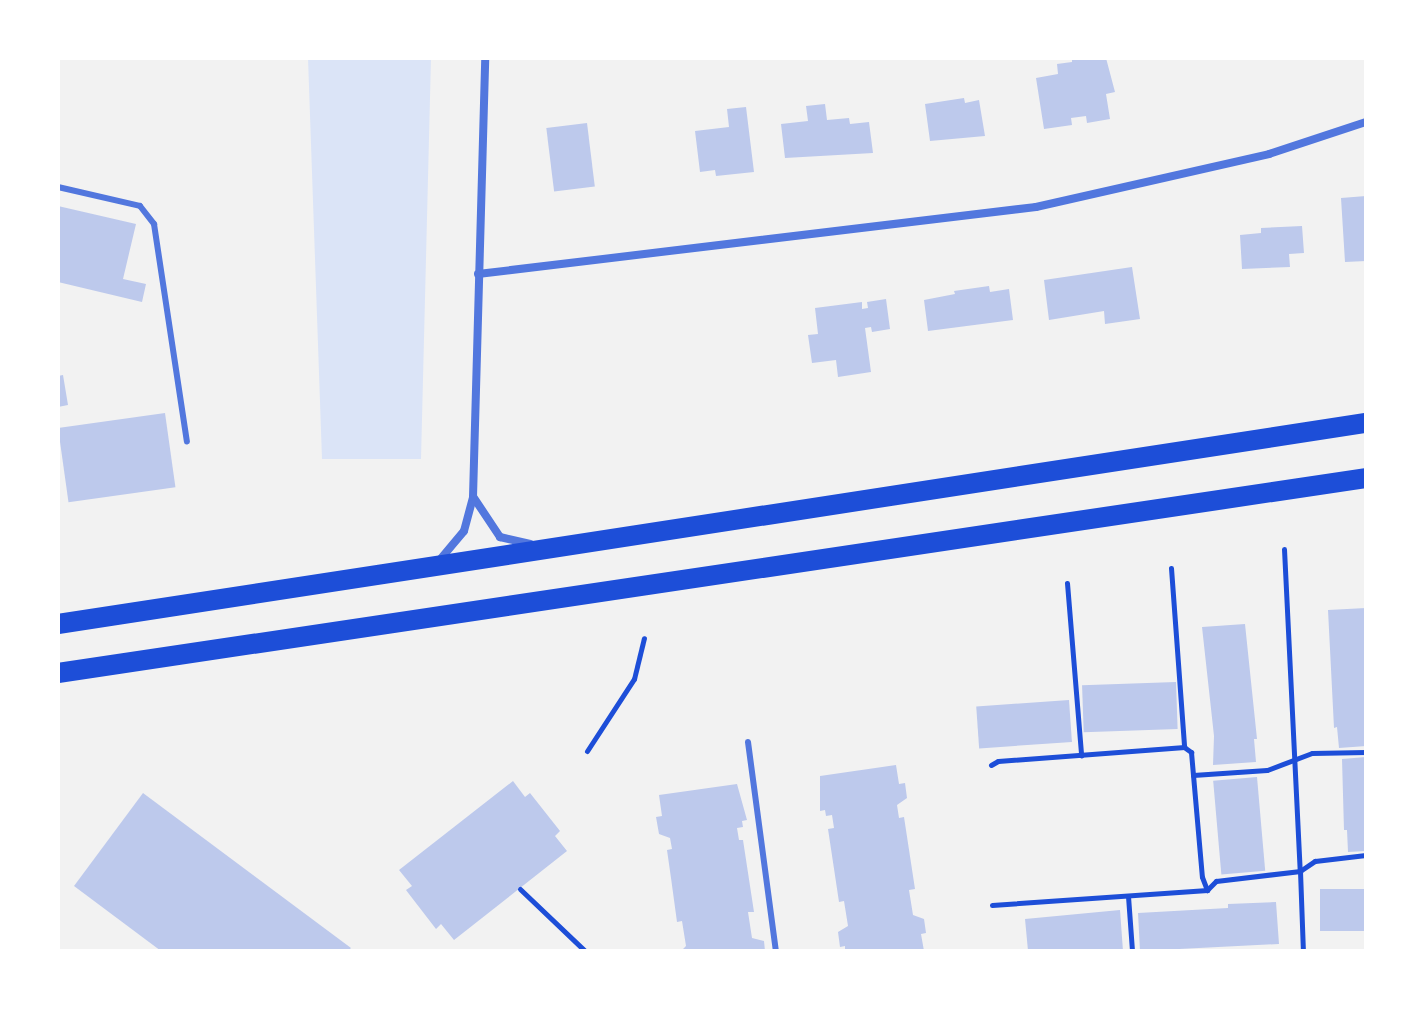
<!DOCTYPE html>
<style>
body{margin:0}
#map{position:relative;width:1424px;height:1009px;overflow:hidden;background:#f2f2f2;font-family:Bitter,serif}
div>[style]{position:absolute}
.green>*{inset:0;background:#dbe4f7}
.building>*{inset:0;background:#bdc9ec;transform-origin:0 0}
.path>*{height:5px;margin:-2.5px;padding:0 2.5px;transform-origin:2.5px;border-radius:2.5px;background:#1d4ed8}
.service>*{height:6px;margin:-3px;padding:0 3px;transform-origin:3px;border-radius:3px;background:#5277de}
.minor>*{height:8px;margin:-4px;padding:0 4px;transform-origin:4px;border-radius:4px;background:#5277de}
.primary>*{height:20px;margin:-10px;padding:0 10px;transform-origin:10px;border-radius:10px;background:#1d4ed8}
span{translate:-50% -50%;white-space:nowrap;text-align:center;line-height:1.15;-webkit-text-stroke:6px #fff;paint-order:stroke}
.frame{position:absolute;inset:0;border:60px solid #fff;pointer-events:none}
</style>
<div id="map">
<div class="green">
<i style="clip-path:polygon(308px 58px,431px 58px,421px 459px,322px 459px)"></i>
</div>
<div class="building">
<i style="clip-path:polygon(1072px 58px,1106px 58px,1115px 92px,1106px 94px,1110px 119px,1087px 123px,1086px 116px,1071px 118px,1072px 125px,1044px 129px,1036px 78px,1058px 74px,1057px 64px,1072px 62px)"></i>
<i style="clip-path:polygon(964px 98px,965px 103px,979px 100px,985px 136px,930px 141px,925px 104px)"></i>
<i style="clip-path:polygon(825px 104px,827px 120px,849px 118px,850px 124px,869px 122px,873px 153px,785px 158px,781px 124px,808px 121px,806px 106px)"></i>
<i style="clip-path:polygon(746px 107px,754px 172px,716px 176px,715px 170px,700px 172px,695px 131px,729px 127px,727px 109px)"></i>
<i style="left:587px;top:123px;width:64px;height:41px;rotate:83deg"></i>
<i style="clip-path:polygon(1366px 196px,1366px 261px,1345px 262px,1341px 198px)"></i>
<i style="clip-path:polygon(58px 206px,136px 224px,123px 279px,146px 284px,142px 302px,58px 282px)"></i>
<i style="clip-path:polygon(1302px 226px,1304px 253px,1289px 254px,1290px 267px,1242px 269px,1240px 235px,1261px 233px,1261px 228px)"></i>
<i style="clip-path:polygon(1132px 267px,1140px 319px,1105px 324px,1104px 311px,1049px 320px,1044px 280px)"></i>
<i style="clip-path:polygon(989px 286px,990px 292px,1009px 289px,1013px 320px,928px 331px,924px 300px,955px 294px,954px 291px)"></i>
<i style="clip-path:polygon(886px 299px,890px 329px,872px 332px,871px 327px,865px 328px,871px 372px,838px 377px,836px 360px,812px 363px,808px 335px,818px 334px,815px 308px,862px 302px,862px 309px,868px 308px,867px 302px)"></i>
<i style="clip-path:polygon(63px 375px,68px 405px,58px 407px,58px 376px)"></i>
<i style="left:165px;top:413px;width:75px;height:108px;rotate:82deg"></i>
<i style="clip-path:polygon(1366px 608px,1366px 746px,1339px 748px,1337px 727px,1334px 728px,1328px 610px)"></i>
<i style="clip-path:polygon(1245px 624px,1257px 739px,1254px 739px,1256px 762px,1213px 765px,1214px 736px,1202px 627px)"></i>
<i style="left:1176px;top:682px;width:47px;height:94px;rotate:88deg"></i>
<i style="left:1069px;top:700px;width:42px;height:93px;rotate:86deg"></i>
<i style="clip-path:polygon(1366px 757px,1366px 851px,1348px 852px,1347px 830px,1344px 830px,1342px 759px)"></i>
<i style="clip-path:polygon(896px 765px,899px 784px,905px 783px,907px 798px,897px 805px,899px 818px,904px 817px,915px 889px,909px 890px,913px 915px,924px 919px,926px 933px,921px 934px,924px 951px,845px 951px,845px 946px,840px 947px,838px 932px,848px 926px,844px 901px,839px 902px,828px 829px,834px 828px,832px 815px,826px 816px,825px 810px,820px 811px,820px 776px)"></i>
<i style="left:1257px;top:777px;width:94px;height:44px;rotate:85deg"></i>
<i style="clip-path:polygon(513px 781px,525px 797px,530px 793px,560px 831px,555px 836px,567px 851px,454px 940px,441px 924px,436px 929px,409px 894px,406px 890px,412px 886px,399px 870px)"></i>
<i style="clip-path:polygon(737px 784px,747px 820px,742px 821px,743px 827px,737px 828px,739px 840px,743px 840px,754px 912px,748px 912px,752px 938px,764px 941px,765px 951px,681px 951px,686px 946px,682px 921px,677px 922px,671px 878px,667px 850px,672px 849px,670px 838px,659px 834px,656px 817px,662px 816px,659px 795px)"></i>
<i style="clip-path:polygon(143px 793px,351px 948px,348px 951px,161px 951px,74px 886px)"></i>
<i style="left:1366px;top:889px;width:42px;height:46px;rotate:90deg"></i>
<i style="clip-path:polygon(1276px 902px,1279px 944px,1140px 951px,1138px 913px,1228px 908px,1228px 904px)"></i>
<i style="clip-path:polygon(1120px 910px,1123px 951px,1028px 951px,1025px 919px)"></i>
</div>
<div class="path">
<i style="left:1284px;top:549px;width:322px;rotate:87.2deg"></i>
<i style="left:1171px;top:568px;width:179px;rotate:85.8deg"></i>
<i style="left:1184px;top:747px;width:9px;rotate:36deg"></i>
<i style="left:1191px;top:752px;width:125px;rotate:85deg"></i>
<i style="left:1202px;top:877px;width:14px;rotate:69deg"></i>
<i style="left:1067px;top:583px;width:173px;rotate:85.3deg"></i>
<i style="left:587px;top:751px;width:86px;rotate:-56.9deg"></i>
<i style="left:634px;top:679px;width:42px;rotate:-76.3deg"></i>
<i style="left:991px;top:765px;width:8px;rotate:-30deg"></i>
<i style="left:998px;top:761px;width:187px;rotate:-4.3deg"></i>
<i style="left:1193px;top:775px;width:74px;rotate:-3.9deg"></i>
<i style="left:1267px;top:770px;width:48px;rotate:-20.7deg"></i>
<i style="left:1312px;top:753px;width:54px;rotate:-1.1deg"></i>
<i style="left:1300px;top:871px;width:18px;rotate:-34deg"></i>
<i style="left:1315px;top:861px;width:51px;rotate:-6.7deg"></i>
<i style="left:520px;top:889px;width:90px;rotate:43.6deg"></i>
<i style="left:1128px;top:896px;width:55px;rotate:85.8deg"></i>
<i style="left:992px;top:905px;width:216px;rotate:-4deg"></i>
<i style="left:1207px;top:890px;width:13px;rotate:-45deg"></i>
<i style="left:1216px;top:881px;width:85px;rotate:-6.8deg"></i>
<i style="left:1300px;top:871px;width:80px;rotate:87.9deg"></i>
</div>
<div class="service">
<i style="left:58px;top:187px;width:84px;rotate:13deg"></i>
<i style="left:140px;top:206px;width:23px;rotate:52deg"></i>
<i style="left:154px;top:224px;width:220px;rotate:81.4deg"></i>
<i style="left:748px;top:742px;width:211px;rotate:82.4deg"></i>
</div>
<div class="minor">
<i style="left:478px;top:274px;width:562px;rotate:-6.85deg"></i>
<i style="left:1036px;top:207px;width:239px;rotate:-12.8deg"></i>
<i style="left:1269px;top:154px;width:102px;rotate:-18.3deg"></i>
<i style="left:474px;top:498px;width:47px;rotate:56.3deg"></i>
<i style="left:500px;top:537px;width:31px;rotate:13deg"></i>
<i style="left:438px;top:562px;width:40px;rotate:-50deg"></i>
<i style="left:464px;top:531px;width:35px;rotate:-75deg"></i>
<i style="left:473px;top:497px;width:439px;rotate:-88.4deg"></i>
</div>
<div class="primary">
<i style="left:58px;top:624px;width:1323px;rotate:-8.74deg"></i>
<i style="left:58px;top:673px;width:1322px;rotate:-8.48deg"></i>
</div>
<div class="frame"></div>
</div>
